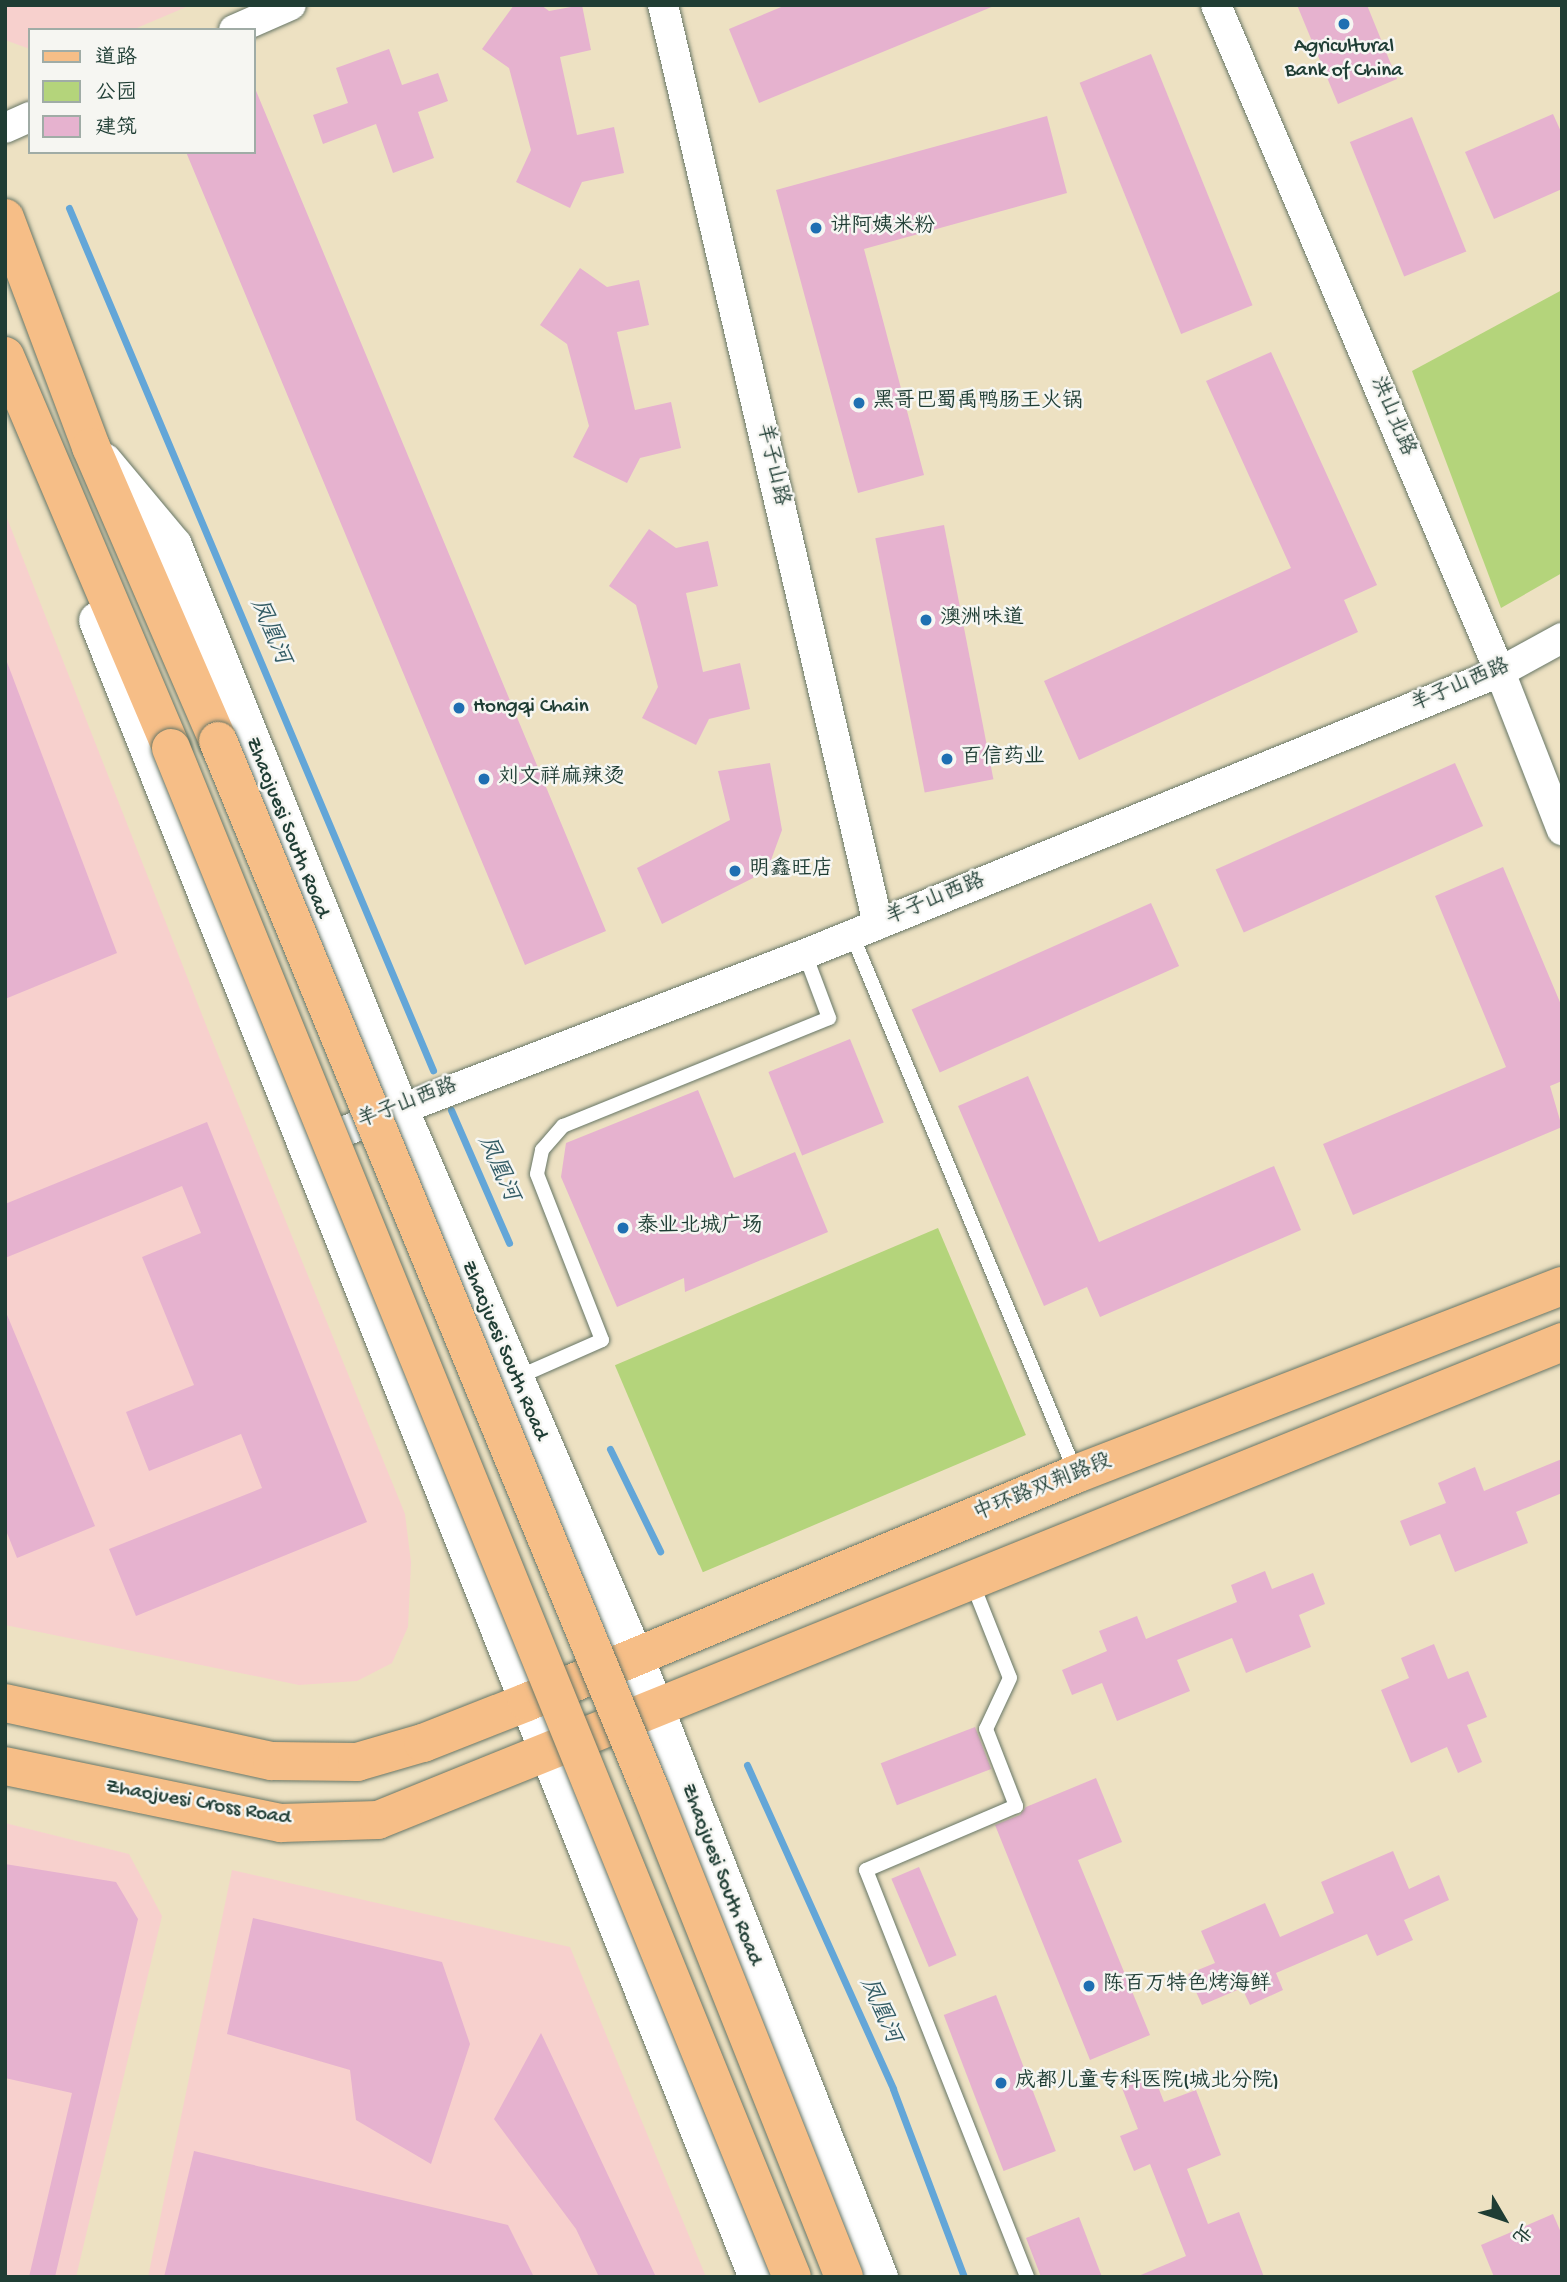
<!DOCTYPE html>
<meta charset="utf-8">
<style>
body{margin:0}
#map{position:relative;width:1567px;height:2282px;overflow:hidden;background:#ede1c2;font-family:"Gochi Hand","LXGW WenKai TC",sans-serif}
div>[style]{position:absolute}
.built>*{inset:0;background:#f7d0cd}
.green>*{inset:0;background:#b4d47b;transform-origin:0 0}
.stream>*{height:7px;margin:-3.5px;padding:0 3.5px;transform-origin:3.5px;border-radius:3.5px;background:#63a6d8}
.building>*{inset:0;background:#e6b2cf;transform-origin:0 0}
.roads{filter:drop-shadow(0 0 2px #677666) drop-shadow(0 0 2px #677666)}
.service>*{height:14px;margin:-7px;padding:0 7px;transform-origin:7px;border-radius:7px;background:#fff}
.minor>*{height:30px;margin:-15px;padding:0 15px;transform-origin:15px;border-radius:15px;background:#fff}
.tertiary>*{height:37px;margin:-18.5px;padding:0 18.5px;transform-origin:18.5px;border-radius:18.5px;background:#fff}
.primary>*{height:38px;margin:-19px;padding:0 19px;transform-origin:19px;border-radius:19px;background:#f6be87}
.bridges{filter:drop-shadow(0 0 2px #677666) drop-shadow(0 0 2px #677666)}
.primary-bridge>*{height:38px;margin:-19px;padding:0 19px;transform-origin:19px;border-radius:19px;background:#f6be87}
.dots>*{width:19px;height:19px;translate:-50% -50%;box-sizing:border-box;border:4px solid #f6f6f2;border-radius:50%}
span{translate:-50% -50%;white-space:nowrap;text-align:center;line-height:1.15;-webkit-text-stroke:5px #f6f6f2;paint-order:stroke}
.poi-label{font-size:21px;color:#1f3d34}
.left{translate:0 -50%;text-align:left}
.street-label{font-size:21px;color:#1f3d34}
.water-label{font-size:23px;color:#335c65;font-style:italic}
.frame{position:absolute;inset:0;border:7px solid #1f3d34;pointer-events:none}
.legend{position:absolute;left:28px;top:28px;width:228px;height:126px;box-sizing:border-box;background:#f6f6f2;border:2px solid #a0aca6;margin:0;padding:9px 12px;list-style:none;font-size:21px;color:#1f3d34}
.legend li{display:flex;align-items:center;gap:14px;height:35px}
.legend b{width:35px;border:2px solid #a0aca6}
.north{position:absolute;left:1469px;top:2184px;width:70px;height:70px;-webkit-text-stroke:5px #f6f6f2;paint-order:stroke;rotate:129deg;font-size:19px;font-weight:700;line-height:28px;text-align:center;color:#1f3d34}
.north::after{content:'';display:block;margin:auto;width:24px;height:32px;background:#1f3d34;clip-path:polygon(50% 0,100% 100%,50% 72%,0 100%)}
</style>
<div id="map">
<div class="built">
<i style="clip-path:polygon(5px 5px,191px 5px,132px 30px,30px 30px,30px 49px,5px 40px)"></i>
<i style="clip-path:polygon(5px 513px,210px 1035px,405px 1514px,411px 1562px,408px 1627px,392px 1663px,357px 1681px,299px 1685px,5px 1625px)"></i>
<i style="clip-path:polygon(5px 1823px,129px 1854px,162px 1916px,76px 2277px,5px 2277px)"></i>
<i style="clip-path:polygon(232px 1870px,570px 1947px,706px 2277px,148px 2277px)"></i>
</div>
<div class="green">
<i style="clip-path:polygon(1562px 290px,1562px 573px,1501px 608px,1412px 371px)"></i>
<i style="left:938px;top:1228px;width:225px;height:351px;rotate:67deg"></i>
</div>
<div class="stream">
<i style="left:69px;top:208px;width:936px;rotate:67.11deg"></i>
<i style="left:451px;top:1110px;width:145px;rotate:66.4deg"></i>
<i style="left:610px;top:1449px;width:114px;rotate:63.9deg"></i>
<i style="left:747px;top:1765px;width:355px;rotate:65.7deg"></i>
<i style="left:893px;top:2089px;width:201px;rotate:69.3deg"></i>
</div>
<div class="building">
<i style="clip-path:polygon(514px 5px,541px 5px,549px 11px,582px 5px,591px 50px,560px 57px,577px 135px,614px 127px,624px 173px,582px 182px,570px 208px,516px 182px,531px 150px,509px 68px,482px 49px)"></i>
<i style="clip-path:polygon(786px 5px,994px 5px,994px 6px,759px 103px,729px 29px)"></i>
<i style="clip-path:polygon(1297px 5px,1367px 5px,1397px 79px,1338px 104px)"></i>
<i style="clip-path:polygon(389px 49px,402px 85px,438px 73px,448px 101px,418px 112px,434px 158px,393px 173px,376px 124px,323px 144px,313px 115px,348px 103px,336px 68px)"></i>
<i style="left:1151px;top:54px;width:271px;height:77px;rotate:68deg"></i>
<i style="clip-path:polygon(254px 86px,606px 931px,525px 965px,186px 152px,254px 152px)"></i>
<i style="clip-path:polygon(1553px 114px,1562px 134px,1562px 189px,1494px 219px,1465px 152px)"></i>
<i style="clip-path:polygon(1047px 116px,1067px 193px,864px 249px,924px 475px,858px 493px,776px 190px)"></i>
<i style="left:1412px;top:117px;width:145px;height:67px;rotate:68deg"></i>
<i style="clip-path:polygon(580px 268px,607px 287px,639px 280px,649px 325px,617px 332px,635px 410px,671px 402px,681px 448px,640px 458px,627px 483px,573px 457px,589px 426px,567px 344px,540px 325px)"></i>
<i style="clip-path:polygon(1271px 352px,1377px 585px,1344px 600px,1358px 632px,1079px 760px,1044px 681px,1291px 568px,1206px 381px)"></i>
<i style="left:944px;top:525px;width:259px;height:70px;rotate:79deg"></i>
<i style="clip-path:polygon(649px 529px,676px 548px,708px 541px,718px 586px,686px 593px,703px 672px,740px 663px,750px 709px,709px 719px,696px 745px,642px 718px,658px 687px,636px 605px,609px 586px)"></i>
<i style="clip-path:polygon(7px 662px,117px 953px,5px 999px,5px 663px)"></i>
<i style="clip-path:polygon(770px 763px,782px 830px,767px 871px,662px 924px,637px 868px,730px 820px,718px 771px)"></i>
<i style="left:1455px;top:763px;width:69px;height:262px;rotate:66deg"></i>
<i style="clip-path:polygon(1503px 867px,1562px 1007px,1562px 1081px,1550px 1086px,1562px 1127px,1353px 1215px,1323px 1144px,1506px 1067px,1435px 896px)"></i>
<i style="left:1151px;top:903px;width:69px;height:262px;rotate:66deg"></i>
<i style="left:850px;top:1039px;width:90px;height:88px;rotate:68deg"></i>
<i style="clip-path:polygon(1028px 1076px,1099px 1242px,1274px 1166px,1301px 1230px,1100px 1317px,1087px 1287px,1044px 1306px,958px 1106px)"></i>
<i style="clip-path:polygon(698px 1090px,734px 1178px,795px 1152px,828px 1232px,685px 1292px,684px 1278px,617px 1307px,561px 1177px,566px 1143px)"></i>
<i style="clip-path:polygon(207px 1122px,367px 1522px,136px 1616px,109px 1549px,262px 1488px,241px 1434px,149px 1471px,126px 1412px,194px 1385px,142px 1257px,201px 1233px,182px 1186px,5px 1258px,5px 1204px)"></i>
<i style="clip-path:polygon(5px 1310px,95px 1526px,17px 1558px,5px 1528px)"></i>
<i style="clip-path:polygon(1562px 1459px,1562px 1493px,1516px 1512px,1528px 1543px,1455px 1572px,1440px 1534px,1410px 1546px,1400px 1521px,1446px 1503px,1438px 1483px,1475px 1467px,1484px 1491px)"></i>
<i style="clip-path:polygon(1265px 1571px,1272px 1589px,1313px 1573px,1325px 1604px,1299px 1615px,1311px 1647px,1246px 1673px,1232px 1638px,1177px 1660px,1190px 1691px,1117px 1721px,1102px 1683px,1072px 1695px,1062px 1670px,1107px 1651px,1099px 1631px,1137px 1616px,1146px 1639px,1237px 1602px,1231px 1585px)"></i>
<i style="clip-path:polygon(1434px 1644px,1448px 1679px,1468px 1671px,1487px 1717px,1467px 1725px,1482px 1762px,1458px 1773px,1447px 1747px,1411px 1763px,1381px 1690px,1409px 1678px,1401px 1658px)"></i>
<i style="left:975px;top:1727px;width:45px;height:101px;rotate:69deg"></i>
<i style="clip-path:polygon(1096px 1778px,1122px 1842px,1078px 1860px,1150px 2035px,1090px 2060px,995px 1825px,1020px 1815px,1026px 1807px)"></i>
<i style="clip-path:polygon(1393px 1851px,1409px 1889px,1439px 1875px,1449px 1900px,1404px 1920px,1413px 1940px,1377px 1956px,1367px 1934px,1276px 1973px,1283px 1990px,1250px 2005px,1242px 1988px,1202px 2005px,1188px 1974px,1215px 1963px,1201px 1931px,1265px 1903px,1280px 1937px,1334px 1913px,1321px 1882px)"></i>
<i style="clip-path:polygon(5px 1864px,116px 1882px,138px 1919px,55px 2277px,29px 2277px,72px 2093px,5px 2078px)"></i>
<i style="left:919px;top:1867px;width:96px;height:30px;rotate:67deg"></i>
<i style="clip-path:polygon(253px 1918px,442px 1962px,470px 2044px,431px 2164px,356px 2120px,350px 2070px,227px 2034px)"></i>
<i style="left:996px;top:1995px;width:167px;height:56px;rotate:69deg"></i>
<i style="clip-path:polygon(541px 2033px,656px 2277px,599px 2277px,576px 2229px,494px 2119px)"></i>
<i style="clip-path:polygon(1154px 2076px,1164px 2102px,1196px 2090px,1221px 2155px,1187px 2169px,1208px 2224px,1239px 2212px,1264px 2277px,1136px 2277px,1186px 2256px,1150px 2164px,1134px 2171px,1120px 2136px,1138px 2129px,1122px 2088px)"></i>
<i style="clip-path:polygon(194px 2151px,508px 2225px,534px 2277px,164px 2277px)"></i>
<i style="clip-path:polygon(1553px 2214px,1562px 2235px,1562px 2277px,1494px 2277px,1481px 2245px)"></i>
<i style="clip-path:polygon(1079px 2217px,1102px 2277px,1041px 2277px,1026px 2238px)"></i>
</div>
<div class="roads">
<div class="service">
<i style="left:852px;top:935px;width:583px;rotate:67.4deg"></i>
<i style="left:516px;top:1378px;width:94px;rotate:-23.8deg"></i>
<i style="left:602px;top:1340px;width:178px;rotate:-111.4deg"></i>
<i style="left:537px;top:1174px;width:25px;rotate:-78deg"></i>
<i style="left:542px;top:1150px;width:32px;rotate:-49deg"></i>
<i style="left:563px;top:1126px;width:287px;rotate:-22.1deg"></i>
<i style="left:829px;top:1018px;width:68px;rotate:-110.6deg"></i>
<i style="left:971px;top:1580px;width:105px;rotate:68.3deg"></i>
<i style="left:1010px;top:1678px;width:56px;rotate:115.2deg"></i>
<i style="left:986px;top:1729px;width:83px;rotate:68.7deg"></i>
<i style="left:1016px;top:1806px;width:163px;rotate:156.9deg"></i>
<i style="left:866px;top:1870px;width:438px;rotate:68.4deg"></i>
</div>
<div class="minor">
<i style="left:663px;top:5px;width:944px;rotate:76.83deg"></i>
<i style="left:1216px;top:5px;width:725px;rotate:66.94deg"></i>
<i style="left:1500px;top:672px;width:170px;rotate:68.6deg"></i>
<i style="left:234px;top:30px;width:62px;rotate:-23.7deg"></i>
<i style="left:5px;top:128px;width:27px;rotate:-24deg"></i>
<i style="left:311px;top:1144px;width:529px;rotate:-21.04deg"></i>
<i style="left:805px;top:954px;width:750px;rotate:-22.09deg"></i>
<i style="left:1500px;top:672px;width:71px;rotate:-28.7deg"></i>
</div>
<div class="tertiary">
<i style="left:103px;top:461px;width:109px;rotate:50.2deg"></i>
<i style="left:173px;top:545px;width:607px;rotate:68.13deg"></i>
<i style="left:399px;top:1108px;width:595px;rotate:66.75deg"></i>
<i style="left:634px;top:1655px;width:669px;rotate:68.5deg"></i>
<i style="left:97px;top:620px;width:1784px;rotate:68.28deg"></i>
</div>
<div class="primary">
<i style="left:5px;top:218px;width:245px;rotate:69.4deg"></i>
<i style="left:91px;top:447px;width:320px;rotate:66.6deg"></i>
<i style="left:5px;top:356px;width:426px;rotate:67deg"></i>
<i style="left:5px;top:1703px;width:273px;rotate:12.3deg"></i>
<i style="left:272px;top:1761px;width:85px;rotate:0.7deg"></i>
<i style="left:357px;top:1762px;width:69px;rotate:-16.1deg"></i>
<i style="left:423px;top:1743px;width:112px;rotate:-21.5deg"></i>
<i style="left:527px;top:1702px;width:594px;rotate:-22.55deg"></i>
<i style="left:1076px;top:1474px;width:521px;rotate:-21.15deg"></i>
<i style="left:5px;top:1766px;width:282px;rotate:11.7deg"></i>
<i style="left:281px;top:1823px;width:97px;rotate:-1.8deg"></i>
<i style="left:378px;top:1820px;width:1277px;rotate:-21.98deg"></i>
</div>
</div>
<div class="bridges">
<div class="primary-bridge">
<i style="left:218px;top:741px;width:1137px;rotate:67.61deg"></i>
<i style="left:651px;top:1792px;width:522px;rotate:68.3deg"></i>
<i style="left:171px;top:748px;width:1650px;rotate:67.9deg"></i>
</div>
</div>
<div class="dots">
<i style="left:1344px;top:24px;background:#1f6fb2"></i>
<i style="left:816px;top:228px;background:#1f6fb2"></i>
<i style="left:859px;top:403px;background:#1f6fb2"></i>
<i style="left:926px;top:620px;background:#1f6fb2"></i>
<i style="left:459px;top:708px;background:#1f6fb2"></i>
<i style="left:947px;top:759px;background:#1f6fb2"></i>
<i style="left:484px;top:779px;background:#1f6fb2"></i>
<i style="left:735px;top:871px;background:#1f6fb2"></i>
<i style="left:623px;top:1228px;background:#1f6fb2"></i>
<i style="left:1089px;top:1986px;background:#1f6fb2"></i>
<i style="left:1001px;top:2083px;background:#1f6fb2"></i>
</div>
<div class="poi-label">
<span style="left:1344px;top:60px">Agricultural<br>Bank of China</span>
<span class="left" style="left:830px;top:228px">讲阿姨米粉</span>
<span class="left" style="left:873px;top:403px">黑哥巴蜀禹鸭肠王火锅</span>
<span class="left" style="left:940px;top:620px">澳洲味道</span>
<span class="left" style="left:473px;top:708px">Hongqi Chain</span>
<span class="left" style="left:961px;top:759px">百信药业</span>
<span class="left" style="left:498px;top:779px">刘文祥麻辣烫</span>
<span class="left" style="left:749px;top:871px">明鑫旺店</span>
<span class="left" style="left:637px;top:1228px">泰业北城广场</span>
<span class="left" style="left:1103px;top:1986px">陈百万特色烤海鲜</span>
<span class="left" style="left:1015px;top:2083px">成都儿童专科医院(城北分院)</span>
</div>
<div class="street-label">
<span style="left:1391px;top:417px;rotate:67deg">洪山北路</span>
<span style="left:771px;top:465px;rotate:77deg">羊子山路</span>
<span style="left:1461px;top:687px;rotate:-23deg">羊子山西路</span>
<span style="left:286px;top:828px;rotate:68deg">Zhaojuesi South Road</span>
<span style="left:936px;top:901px;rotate:-22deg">羊子山西路</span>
<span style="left:408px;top:1105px;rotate:-21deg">羊子山西路</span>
<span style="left:503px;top:1351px;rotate:67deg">Zhaojuesi South Road</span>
<span style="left:1043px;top:1489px;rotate:-22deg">中环路双荆路段</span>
<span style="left:198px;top:1804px;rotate:10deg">Zhaojuesi Cross Road</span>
<span style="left:720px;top:1875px;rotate:69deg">Zhaojuesi South Road</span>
</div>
<div class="water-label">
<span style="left:269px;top:632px;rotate:67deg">凤凰河</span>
<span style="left:497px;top:1169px;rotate:66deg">凤凰河</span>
<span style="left:879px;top:2011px;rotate:66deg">凤凰河</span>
</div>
<div class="frame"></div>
<ul class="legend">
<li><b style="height:9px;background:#f6be87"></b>道路</li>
<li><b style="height:19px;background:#b4d47b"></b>公园</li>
<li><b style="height:19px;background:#e6b2cf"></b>建筑</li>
</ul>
<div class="north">北</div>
</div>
